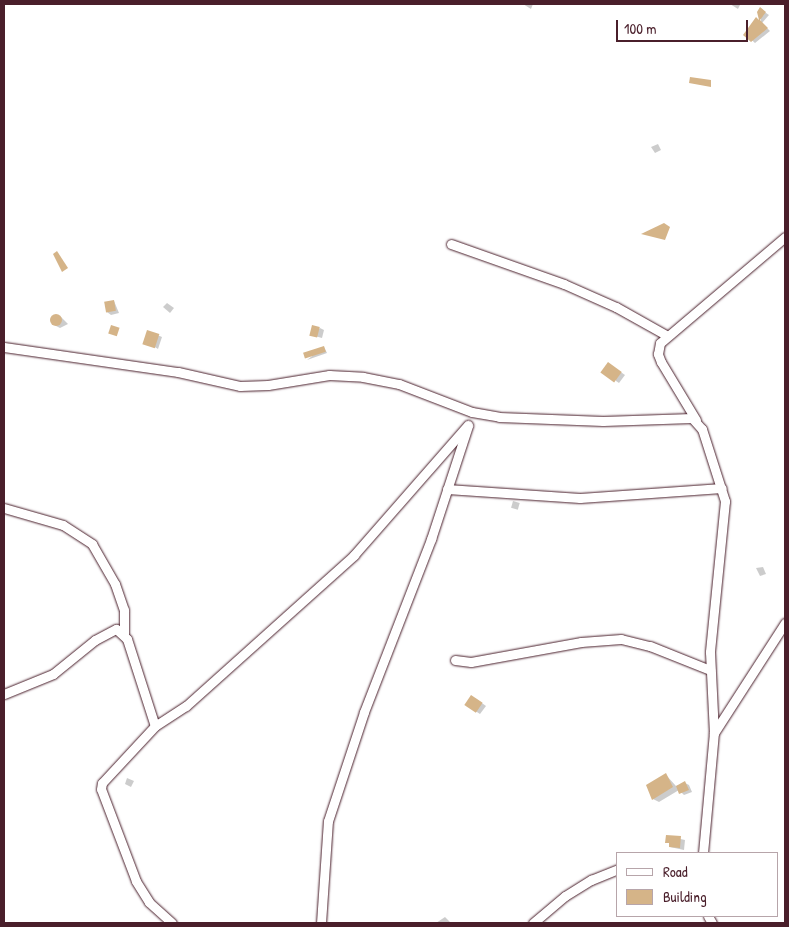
<!DOCTYPE html>
<style>
body{margin:0}
#map{position:relative;width:789px;height:927px;overflow:hidden;background:#fff;font-family:"Patrick Hand",sans-serif}
div>[style]{position:absolute}
.shadow>*{inset:0;background:#0003;transform-origin:0 0}
.building>*{inset:0;background:#d5b488;transform-origin:0 0}
.round{border-radius:50%}
.roads{filter:drop-shadow(0 0 1px #4a1f2b) drop-shadow(0 0 1px #4a1f2b)}
.street>*{height:9px;margin:-4.5px;padding:0 4.5px;transform-origin:4.5px;border-radius:4.5px;background:#fff}
span{translate:-50% -50%;white-space:nowrap;text-align:center;line-height:1.15;-webkit-text-stroke:5px #fff;paint-order:stroke}
.frame{position:absolute;inset:0;border:5px solid #4a1f2b;pointer-events:none}
.legend{position:absolute;left:616px;top:852px;width:162px;height:65px;box-sizing:border-box;background:#fff;border:1px solid #b7a5aa;margin:0;padding:6px 9px;list-style:none;font-size:15px;color:#4a1f2b}
.legend li{display:flex;align-items:center;gap:10px;height:25px}
.legend b{width:25px;border:1px solid #b7a5aa}
.scale{position:absolute;left:616px;top:20px;width:132px;height:22px;box-sizing:border-box;border:2px solid #4a1f2b;border-top:0;padding-left:6px;font-size:15px;line-height:18px;white-space:nowrap;color:#4a1f2b;-webkit-text-stroke:4px #fff;paint-order:stroke}
</style>
<div id="map">
<div class="shadow">
<i style="clip-path:polygon(523px 4px,533px 4px,531px 9px)"></i>
<i style="clip-path:polygon(730px 4px,738px 4px,740px 5px,738px 9px)"></i>
<i style="clip-path:polygon(760px 9px,769px 15px,762px 23px,770px 31px,755px 43px,745px 34px,761px 21px)"></i>
<i style="clip-path:polygon(658px 144px,661px 150px,655px 153px,651px 147px)"></i>
<i style="clip-path:polygon(114px 301px,119px 313px,111px 315px,107px 312px)"></i>
<i style="clip-path:polygon(167px 303px,174px 308px,170px 313px,163px 307px)"></i>
<i style="clip-path:polygon(57px 315px,61px 317px,68px 324px,60px 328px,56px 326px,50px 319px)"></i>
<i style="clip-path:polygon(320px 328px,324px 330px,322px 338px,311px 335px)"></i>
<i style="clip-path:polygon(148px 331px,162px 337px,158px 349px,145px 341px)"></i>
<i style="clip-path:polygon(324px 347px,327px 353px,307px 360px)"></i>
<i style="clip-path:polygon(612px 366px,625px 375px,619px 383px,616px 381px)"></i>
<i style="left:513px;top:501px;width:7px;height:7px;rotate:16deg"></i>
<i style="clip-path:polygon(763px 567px,766px 574px,760px 576px,756px 568px)"></i>
<i style="clip-path:polygon(475px 698px,486px 706px,480px 714px,466px 705px)"></i>
<i style="clip-path:polygon(666px 775px,676px 786px,685px 783px,689px 785px,692px 792px,684px 795px,679px 790px,659px 802px,653px 799px)"></i>
<i style="clip-path:polygon(127px 778px,134px 781px,131px 787px,125px 784px)"></i>
<i style="clip-path:polygon(667px 836px,685px 840px,684px 850px,670px 847px)"></i>
<i style="clip-path:polygon(445px 917px,451px 923px,436px 923px)"></i>
</div>
<div class="building">
<i style="clip-path:polygon(760px 7px,766px 12px,760px 20px,768px 28px,751px 42px,743px 35px,756px 17px,759px 20px,757px 12px)"></i>
<i style="clip-path:polygon(690px 77px,711px 80px,711px 87px,689px 83px)"></i>
<i style="clip-path:polygon(664px 223px,670px 227px,665px 240px,641px 234px)"></i>
<i style="clip-path:polygon(57px 251px,68px 268px,62px 272px,53px 254px)"></i>
<i style="left:114px;top:300px;width:11px;height:10px;rotate:80deg"></i>
<i class="round" style="left:50px;top:314px;width:12px;height:12px"></i>
<i style="left:111px;top:325px;width:9px;height:9px;rotate:18deg"></i>
<i style="left:312px;top:325px;width:8px;height:11px;rotate:14deg"></i>
<i style="left:147px;top:330px;width:13px;height:15px;rotate:18deg"></i>
<i style="left:324px;top:346px;width:6px;height:22px;rotate:72deg"></i>
<i style="left:608px;top:362px;width:17px;height:13px;rotate:36deg"></i>
<i style="left:471px;top:695px;width:14px;height:12px;rotate:34deg"></i>
<i style="clip-path:polygon(666px 773px,673px 787px,652px 800px,646px 785px)"></i>
<i style="clip-path:polygon(685px 781px,689px 790px,679px 794px,676px 786px)"></i>
<i style="clip-path:polygon(666px 835px,681px 836px,680px 848px,669px 847px,669px 843px,665px 843px)"></i>
</div>
<div class="roads">
<div class="street">
<i style="left:451px;top:244px;width:120px;rotate:19.5deg"></i>
<i style="left:564px;top:284px;width:57px;rotate:23.9deg"></i>
<i style="left:616px;top:307px;width:57px;rotate:29.2deg"></i>
<i style="left:4px;top:347px;width:176px;rotate:8.2deg"></i>
<i style="left:178px;top:372px;width:64px;rotate:12.7deg"></i>
<i style="left:240px;top:386px;width:28px;rotate:-2deg"></i>
<i style="left:268px;top:385px;width:62px;rotate:-9.3deg"></i>
<i style="left:329px;top:375px;width:34px;rotate:3deg"></i>
<i style="left:363px;top:377px;width:37px;rotate:11deg"></i>
<i style="left:399px;top:384px;width:78px;rotate:21deg"></i>
<i style="left:472px;top:412px;width:27px;rotate:10deg"></i>
<i style="left:499px;top:417px;width:104px;rotate:2.2deg"></i>
<i style="left:603px;top:421px;width:89px;rotate:-1.9deg"></i>
<i style="left:692px;top:418px;width:15px;rotate:48deg"></i>
<i style="left:702px;top:429px;width:76px;rotate:72.3deg"></i>
<i style="left:725px;top:501px;width:152px;rotate:95.7deg"></i>
<i style="left:710px;top:652px;width:81px;rotate:87.2deg"></i>
<i style="left:696px;top:420px;width:68px;rotate:-121.1deg"></i>
<i style="left:661px;top:362px;width:9px;rotate:-111deg"></i>
<i style="left:658px;top:354px;width:11px;rotate:-80deg"></i>
<i style="left:660px;top:343px;width:164px;rotate:-40.3deg"></i>
<i style="left:447px;top:489px;width:133px;rotate:3.9deg"></i>
<i style="left:580px;top:498px;width:142px;rotate:-4deg"></i>
<i style="left:4px;top:508px;width:61px;rotate:16.1deg"></i>
<i style="left:63px;top:525px;width:35px;rotate:33deg"></i>
<i style="left:92px;top:544px;width:46px;rotate:60.1deg"></i>
<i style="left:115px;top:584px;width:28px;rotate:71deg"></i>
<i style="left:124px;top:610px;width:24px;rotate:90deg"></i>
<i style="left:455px;top:660px;width:16px;rotate:7deg"></i>
<i style="left:471px;top:662px;width:112px;rotate:-10.3deg"></i>
<i style="left:581px;top:642px;width:40px;rotate:-4.3deg"></i>
<i style="left:621px;top:639px;width:30px;rotate:14deg"></i>
<i style="left:650px;top:646px;width:65px;rotate:21.8deg"></i>
<i style="left:4px;top:694px;width:53px;rotate:-22.2deg"></i>
<i style="left:53px;top:674px;width:54px;rotate:-39deg"></i>
<i style="left:95px;top:640px;width:24px;rotate:-28deg"></i>
<i style="left:116px;top:629px;width:15px;rotate:42deg"></i>
<i style="left:127px;top:639px;width:91px;rotate:72.2deg"></i>
<i style="left:703px;top:853px;width:121px;rotate:-84.8deg"></i>
<i style="left:714px;top:733px;width:131px;rotate:-57.2deg"></i>
<i style="left:708px;top:916px;width:8px;rotate:60deg"></i>
<i style="left:172px;top:923px;width:31px;rotate:-138deg"></i>
<i style="left:149px;top:902px;width:25px;rotate:-122deg"></i>
<i style="left:136px;top:881px;width:98px;rotate:-110.8deg"></i>
<i style="left:101px;top:789px;width:6px;rotate:-81deg"></i>
<i style="left:102px;top:783px;width:78px;rotate:-47.1deg"></i>
<i style="left:155px;top:726px;width:37px;rotate:-33deg"></i>
<i style="left:186px;top:706px;width:226px;rotate:-41.9deg"></i>
<i style="left:354px;top:555px;width:173px;rotate:-48.8deg"></i>
<i style="left:321px;top:923px;width:102px;rotate:-86.1deg"></i>
<i style="left:328px;top:821px;width:115px;rotate:-71.7deg"></i>
<i style="left:364px;top:712px;width:186px;rotate:-68.8deg"></i>
<i style="left:431px;top:539px;width:119px;rotate:-71.9deg"></i>
<i style="left:533px;top:923px;width:42px;rotate:-40.2deg"></i>
<i style="left:565px;top:896px;width:31px;rotate:-32deg"></i>
<i style="left:591px;top:880px;width:29px;rotate:-22deg"></i>
</div>
</div>
<div class="frame"></div>
<ul class="legend">
<li><b style="height:6px;background:#fff"></b>Road</li>
<li><b style="height:14px;background:#d5b488"></b>Building</li>
</ul>
<div class="scale">100 m</div>
</div>
